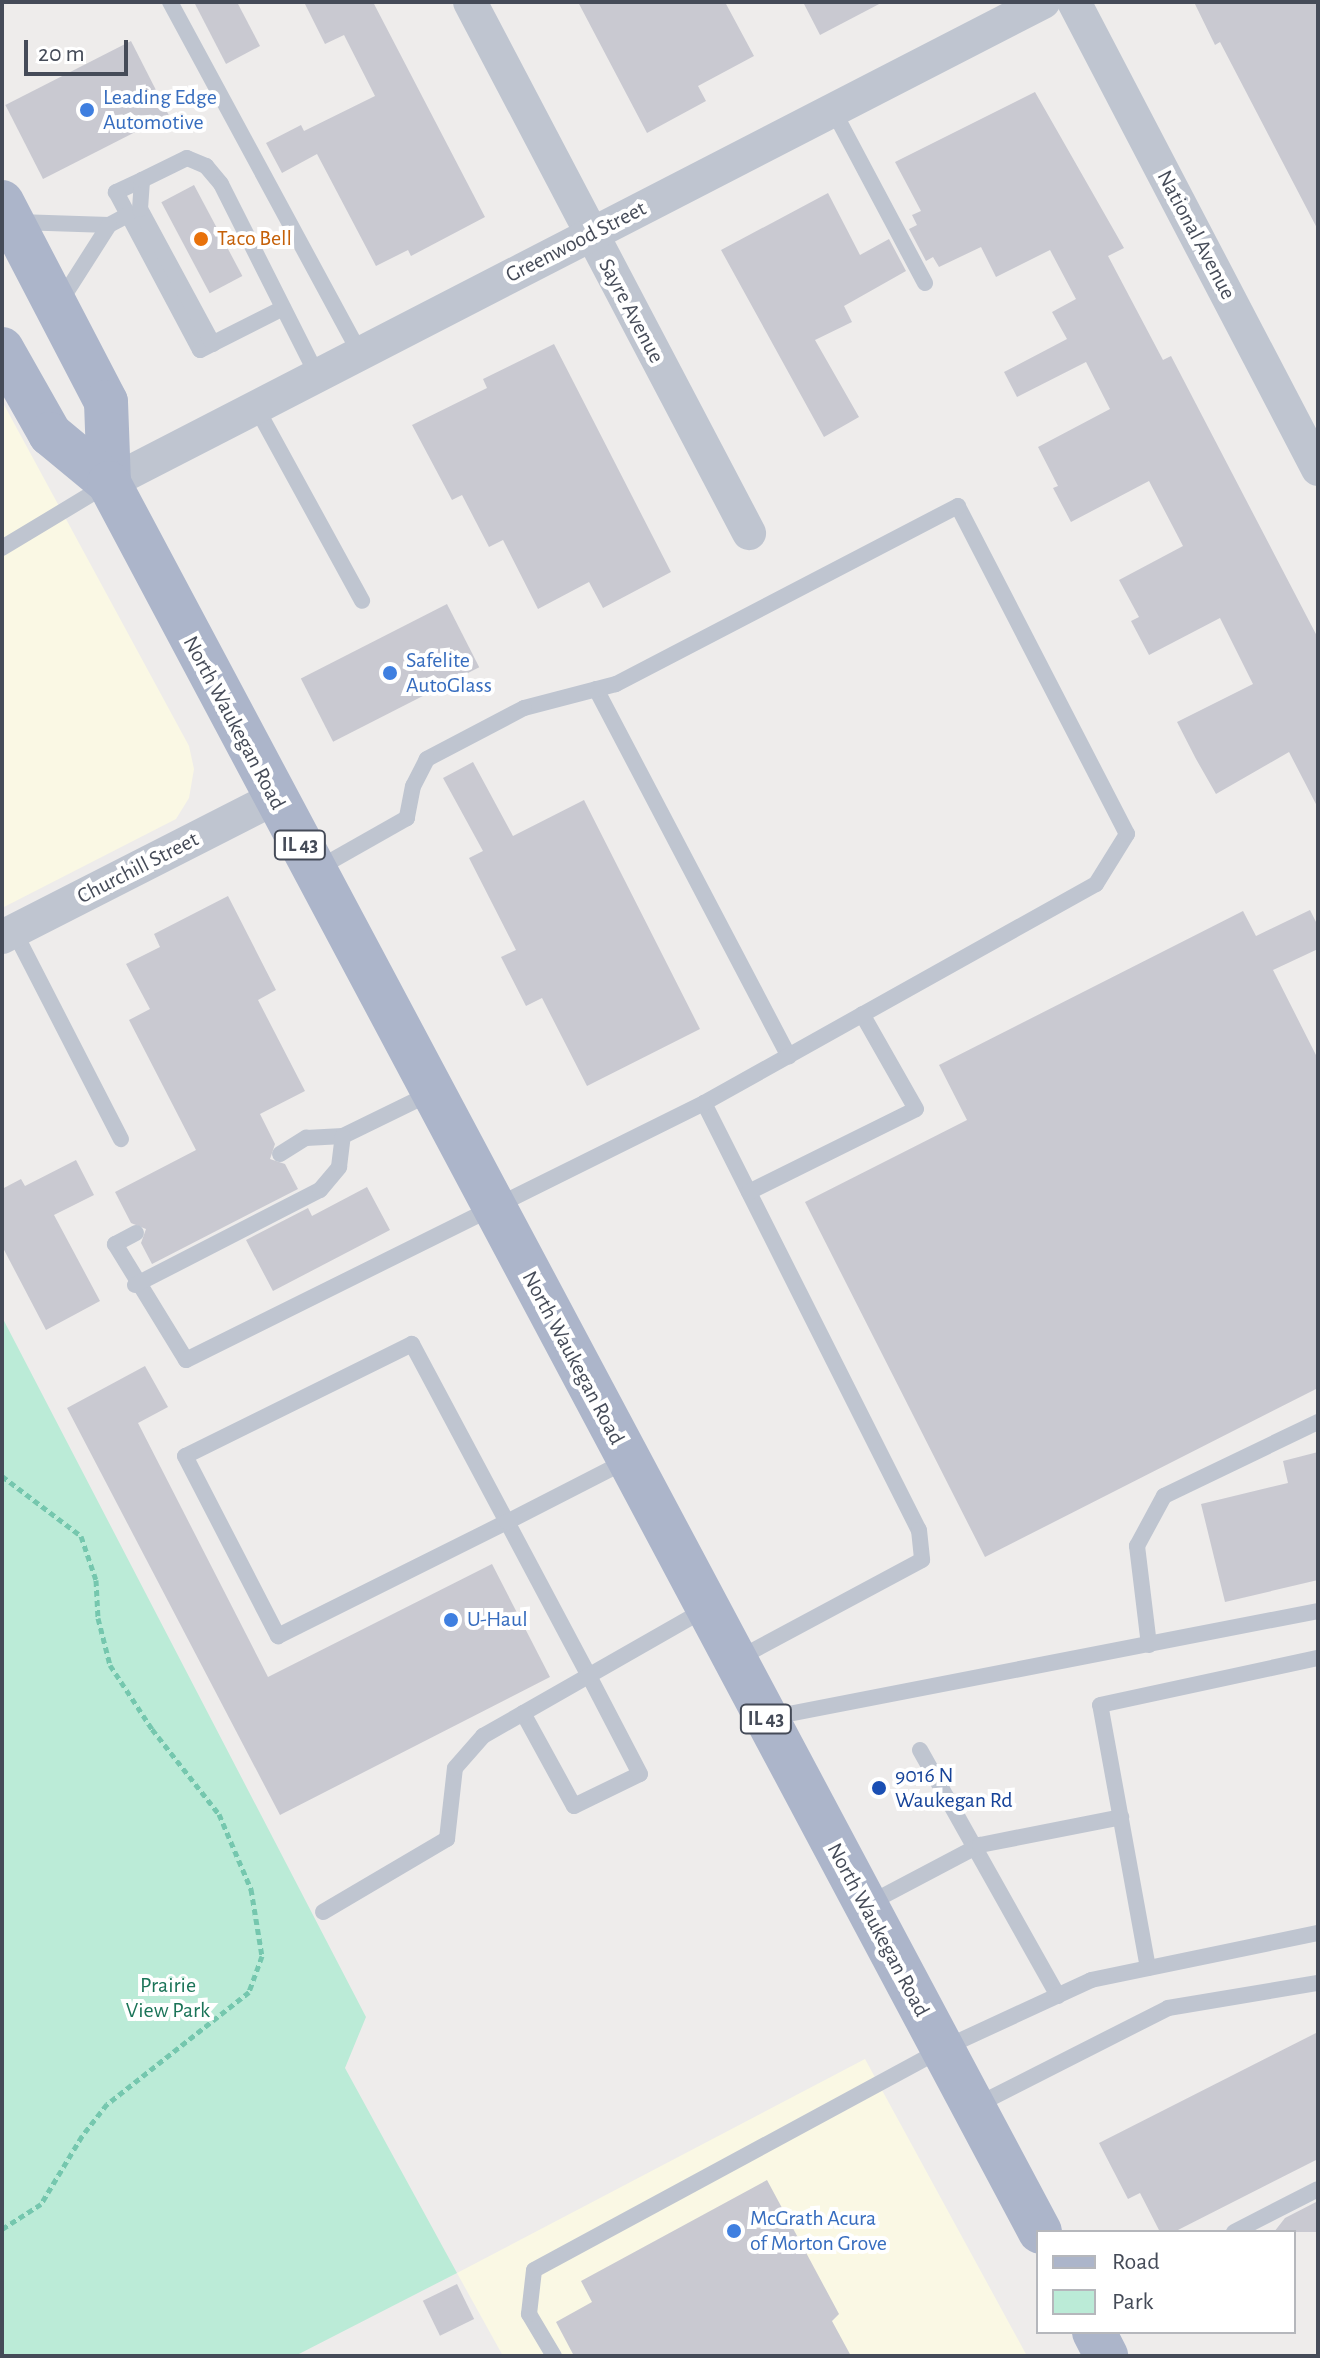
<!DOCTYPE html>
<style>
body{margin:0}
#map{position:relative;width:1320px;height:2358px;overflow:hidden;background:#eeeceb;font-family:"Alegreya Sans",sans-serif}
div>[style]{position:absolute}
.commercial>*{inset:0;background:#faf8e4}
.green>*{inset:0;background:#bbebd7}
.building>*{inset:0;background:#c9c9d1;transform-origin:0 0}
.path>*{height:5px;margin-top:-2.5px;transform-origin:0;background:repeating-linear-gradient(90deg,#75c7ae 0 6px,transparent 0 10px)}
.service>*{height:16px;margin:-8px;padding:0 8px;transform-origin:8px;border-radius:8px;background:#bfc5d0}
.minor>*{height:34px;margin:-17px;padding:0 17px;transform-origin:17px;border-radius:17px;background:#bfc5d0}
.primary>*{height:44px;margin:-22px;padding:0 22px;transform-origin:22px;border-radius:22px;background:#acb5ca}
.dots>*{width:22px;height:22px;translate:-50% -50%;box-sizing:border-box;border:4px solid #fff;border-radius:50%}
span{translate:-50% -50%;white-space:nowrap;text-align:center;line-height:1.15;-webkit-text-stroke:8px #fff;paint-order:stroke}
.shield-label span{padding:2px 6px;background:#fff;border:2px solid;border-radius:6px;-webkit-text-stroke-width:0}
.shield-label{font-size:20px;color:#454b58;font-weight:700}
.shop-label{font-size:22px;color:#366cbe}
.left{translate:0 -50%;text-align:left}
.street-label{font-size:22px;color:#454b58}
.food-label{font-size:22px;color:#c56008}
.transit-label{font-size:22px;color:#164399}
.park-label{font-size:22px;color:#1b7458}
.frame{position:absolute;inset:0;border:4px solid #454b58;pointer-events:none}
.legend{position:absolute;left:1036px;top:2230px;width:260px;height:104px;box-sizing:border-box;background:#fff;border:2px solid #b5b7bc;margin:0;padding:10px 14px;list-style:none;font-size:24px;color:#454b58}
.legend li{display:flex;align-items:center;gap:16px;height:40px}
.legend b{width:40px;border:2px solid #b5b7bc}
.scale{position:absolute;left:24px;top:40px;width:104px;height:36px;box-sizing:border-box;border:4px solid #454b58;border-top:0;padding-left:10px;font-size:24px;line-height:28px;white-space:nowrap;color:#454b58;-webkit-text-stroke:6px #fff;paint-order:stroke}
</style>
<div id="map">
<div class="commercial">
<i style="clip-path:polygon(2px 401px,189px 746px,194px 769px,189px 798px,176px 819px,2px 908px)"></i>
<i style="clip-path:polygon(865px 2059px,1027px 2356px,503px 2356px,457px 2273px)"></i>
</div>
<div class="green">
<i style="clip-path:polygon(2px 1317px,366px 2017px,345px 2068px,457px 2273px,295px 2356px,2px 2356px)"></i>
</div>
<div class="building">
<i style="clip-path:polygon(194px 2px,237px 2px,260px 46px,226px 64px)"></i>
<i style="clip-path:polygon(304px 2px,373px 2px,485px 217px,411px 256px,408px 250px,376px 266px,317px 154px,282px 173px,266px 143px,301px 125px,304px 131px,375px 96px,344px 35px,325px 44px)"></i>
<i style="clip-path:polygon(578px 2px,725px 2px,754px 56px,698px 86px,706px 101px,647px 133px)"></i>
<i style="clip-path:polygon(803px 2px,883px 2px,820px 35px)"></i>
<i style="clip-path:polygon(1194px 2px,1318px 2px,1318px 230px,1220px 42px,1215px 45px)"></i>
<i style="left:131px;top:41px;width:83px;height:141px;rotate:63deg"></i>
<i style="clip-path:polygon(1035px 92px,1124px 248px,1108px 256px,1163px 360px,1171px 356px,1318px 638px,1318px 808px,1289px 752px,1216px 794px,1196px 759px,1177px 722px,1253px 684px,1220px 618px,1149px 655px,1131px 621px,1139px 617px,1119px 580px,1183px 546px,1149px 481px,1071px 522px,1053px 488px,1058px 486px,1038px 447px,1110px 409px,1086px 362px,1017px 397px,1004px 372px,1067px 339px,1052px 312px,1076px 299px,1050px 250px,996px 277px,981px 247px,939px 267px,933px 257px,926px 261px,909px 229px,917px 225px,912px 215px,921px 211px,895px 162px)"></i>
<i style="left:194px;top:185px;width:103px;height:37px;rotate:62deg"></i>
<i style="clip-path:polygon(828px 193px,860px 255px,889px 239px,906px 271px,844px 306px,852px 322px,815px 340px,859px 417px,824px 437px,721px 250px)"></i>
<i style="clip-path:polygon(554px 344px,671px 572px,603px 608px,589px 582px,538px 609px,503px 540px,489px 547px,462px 495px,452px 500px,412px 425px,487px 388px,483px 379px)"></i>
<i style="left:447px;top:604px;width:71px;height:164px;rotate:63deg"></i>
<i style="clip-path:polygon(473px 762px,513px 836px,584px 800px,700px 1029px,587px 1086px,542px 998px,526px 1006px,501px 957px,516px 950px,469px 858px,483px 851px,443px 778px)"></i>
<i style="clip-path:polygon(228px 896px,276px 990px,258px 1000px,305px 1091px,260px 1114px,275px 1144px,270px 1159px,285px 1164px,298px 1189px,152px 1264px,141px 1243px,146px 1229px,131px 1223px,115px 1192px,196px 1150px,129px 1020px,150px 1009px,126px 964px,160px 947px,154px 934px)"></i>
<i style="clip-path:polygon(1310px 910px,1318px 926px,1318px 949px,1273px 970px,1318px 1059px,1318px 1388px,985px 1557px,805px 1202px,967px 1120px,939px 1065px,1243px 911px,1256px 936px)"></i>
<i style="clip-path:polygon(76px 1160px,94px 1195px,54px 1215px,100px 1301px,46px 1330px,2px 1246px,2px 1189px,21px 1179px,25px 1186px)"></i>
<i style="clip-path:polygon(367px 1187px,390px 1230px,273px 1291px,246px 1240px,308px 1208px,312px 1216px)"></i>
<i style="clip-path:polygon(145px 1366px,168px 1407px,138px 1423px,268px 1677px,492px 1564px,550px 1677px,280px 1815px,67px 1408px)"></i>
<i style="clip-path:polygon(1318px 1452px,1318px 1580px,1225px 1602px,1201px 1504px,1288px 1483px,1283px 1461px)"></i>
<i style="clip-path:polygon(1318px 2032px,1318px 2159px,1174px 2232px,1160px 2232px,1140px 2193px,1128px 2199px,1099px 2143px)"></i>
<i style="clip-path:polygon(767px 2180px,839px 2314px,832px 2321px,851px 2356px,574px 2356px,556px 2322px,592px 2302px,581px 2281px)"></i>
<i style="clip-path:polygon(1318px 2201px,1318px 2232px,1274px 2232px,1285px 2218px)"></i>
<i style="left:457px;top:2284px;width:39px;height:38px;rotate:64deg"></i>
</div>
<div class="path">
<i style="left:2px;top:1476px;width:99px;rotate:37.2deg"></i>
<i style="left:81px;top:1536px;width:46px;rotate:71.2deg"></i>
<i style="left:96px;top:1580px;width:38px;rotate:87deg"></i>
<i style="left:98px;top:1618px;width:49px;rotate:75.7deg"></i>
<i style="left:110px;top:1665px;width:77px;rotate:56.7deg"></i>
<i style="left:152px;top:1729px;width:108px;rotate:51.8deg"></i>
<i style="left:219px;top:1814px;width:82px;rotate:66.9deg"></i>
<i style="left:251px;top:1889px;width:68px;rotate:80.7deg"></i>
<i style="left:262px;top:1956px;width:38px;rotate:110deg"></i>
<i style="left:249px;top:1992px;width:181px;rotate:141.7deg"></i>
<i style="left:107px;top:2104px;width:41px;rotate:128deg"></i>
<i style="left:82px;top:2136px;width:79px;rotate:121.1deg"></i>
<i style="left:41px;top:2204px;width:46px;rotate:147.3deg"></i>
</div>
<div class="service">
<i style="left:170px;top:2px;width:400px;rotate:61.6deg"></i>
<i style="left:833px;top:110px;width:196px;rotate:62deg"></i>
<i style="left:142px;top:180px;width:29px;rotate:155deg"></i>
<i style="left:116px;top:192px;width:179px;rotate:62deg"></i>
<i style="left:200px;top:350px;width:93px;rotate:-26.8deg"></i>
<i style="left:18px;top:222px;width:91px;rotate:1.9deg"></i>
<i style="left:109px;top:225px;width:21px;rotate:-28deg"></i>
<i style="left:60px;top:302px;width:91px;rotate:-57.5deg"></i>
<i style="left:213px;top:344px;width:153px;rotate:-118.4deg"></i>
<i style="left:140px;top:209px;width:29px;rotate:-86deg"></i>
<i style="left:142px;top:180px;width:50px;rotate:-26.1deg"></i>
<i style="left:187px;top:158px;width:21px;rotate:23deg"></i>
<i style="left:206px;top:166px;width:23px;rotate:50deg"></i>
<i style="left:221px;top:184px;width:214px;rotate:63.3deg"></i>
<i style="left:256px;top:407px;width:221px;rotate:61.3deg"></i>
<i style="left:2px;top:548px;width:124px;rotate:-31.1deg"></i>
<i style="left:596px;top:689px;width:415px;rotate:62.3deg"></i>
<i style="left:14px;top:931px;width:234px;rotate:62.8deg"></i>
<i style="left:704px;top:1103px;width:478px;rotate:63.3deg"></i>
<i style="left:919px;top:1530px;width:30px;rotate:84deg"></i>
<i style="left:922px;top:1560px;width:210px;rotate:151.8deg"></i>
<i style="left:280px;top:1154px;width:31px;rotate:-32deg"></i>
<i style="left:306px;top:1138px;width:37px;rotate:-3deg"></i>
<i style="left:343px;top:1136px;width:98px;rotate:-26deg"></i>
<i style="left:749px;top:1192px;width:186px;rotate:-26.4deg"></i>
<i style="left:916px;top:1109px;width:109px;rotate:-119.6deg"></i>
<i style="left:136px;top:1233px;width:24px;rotate:152deg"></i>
<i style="left:115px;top:1244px;width:136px;rotate:58.5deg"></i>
<i style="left:186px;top:1360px;width:578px;rotate:-26.39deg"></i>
<i style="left:704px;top:1103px;width:449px;rotate:-29.2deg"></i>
<i style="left:1096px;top:884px;width:59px;rotate:-58.2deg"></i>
<i style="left:1127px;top:834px;width:369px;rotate:-117.3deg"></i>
<i style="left:958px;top:506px;width:386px;rotate:152.5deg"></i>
<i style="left:616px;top:684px;width:95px;rotate:165.4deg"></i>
<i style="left:524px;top:708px;width:110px;rotate:152.3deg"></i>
<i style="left:427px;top:759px;width:30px;rotate:117deg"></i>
<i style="left:413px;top:786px;width:33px;rotate:101deg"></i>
<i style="left:407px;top:818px;width:106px;rotate:150.5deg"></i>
<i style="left:135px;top:1285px;width:208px;rotate:-27.2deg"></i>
<i style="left:320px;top:1190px;width:30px;rotate:-50deg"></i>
<i style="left:339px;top:1167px;width:31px;rotate:-83deg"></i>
<i style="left:1149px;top:1645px;width:100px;rotate:-96.9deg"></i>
<i style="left:1137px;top:1546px;width:57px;rotate:-61.6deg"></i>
<i style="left:1164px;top:1496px;width:171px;rotate:-25.7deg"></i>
<i style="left:523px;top:1713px;width:106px;rotate:61.3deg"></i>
<i style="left:574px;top:1806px;width:73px;rotate:-25.9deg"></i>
<i style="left:640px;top:1774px;width:110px;rotate:-117.5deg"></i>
<i style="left:589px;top:1676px;width:174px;rotate:-118deg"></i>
<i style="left:507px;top:1522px;width:202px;rotate:-118.1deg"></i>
<i style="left:412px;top:1344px;width:253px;rotate:153.7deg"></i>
<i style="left:185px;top:1456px;width:203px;rotate:62.7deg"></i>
<i style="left:278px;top:1636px;width:256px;rotate:-26.5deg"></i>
<i style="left:507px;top:1522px;width:134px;rotate:-27.1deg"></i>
<i style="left:768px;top:1718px;width:560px;rotate:-11.01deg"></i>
<i style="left:920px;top:1750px;width:282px;rotate:60.7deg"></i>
<i style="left:868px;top:1904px;width:127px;rotate:-27.8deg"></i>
<i style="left:980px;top:1845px;width:144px;rotate:-11.2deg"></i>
<i style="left:323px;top:1912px;width:144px;rotate:-30.5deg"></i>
<i style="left:447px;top:1839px;width:71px;rotate:-83.6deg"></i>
<i style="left:455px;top:1768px;width:43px;rotate:-48.8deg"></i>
<i style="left:483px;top:1736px;width:257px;rotate:-29.7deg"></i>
<i style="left:1148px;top:1968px;width:267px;rotate:-100.3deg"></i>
<i style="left:1100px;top:1705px;width:223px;rotate:-12.2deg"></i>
<i style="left:975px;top:2106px;width:216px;rotate:-26.9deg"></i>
<i style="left:1168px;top:2008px;width:152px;rotate:-9.5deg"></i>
<i style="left:1234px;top:2232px;width:94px;rotate:-27.1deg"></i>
<i style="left:554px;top:2356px;width:49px;rotate:-120.8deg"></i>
<i style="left:529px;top:2314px;width:44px;rotate:-83.5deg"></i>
<i style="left:534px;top:2270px;width:464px;rotate:-28.4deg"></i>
<i style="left:942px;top:2049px;width:164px;rotate:-24.8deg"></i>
<i style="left:1091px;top:1980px;width:232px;rotate:-11.7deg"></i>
</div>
<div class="minor">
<i style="left:470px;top:2px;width:600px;rotate:62.28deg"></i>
<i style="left:1074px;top:2px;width:527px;rotate:62.41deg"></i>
<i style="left:109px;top:483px;width:1051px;rotate:-27.25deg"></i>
<i style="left:2px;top:937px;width:306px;rotate:-27deg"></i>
</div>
<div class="primary">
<i style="left:2px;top:202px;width:225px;rotate:62.5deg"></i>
<i style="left:106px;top:402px;width:81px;rotate:87.9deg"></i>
<i style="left:2px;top:349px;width:98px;rotate:60.5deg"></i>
<i style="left:50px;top:434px;width:77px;rotate:39.7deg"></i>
<i style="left:109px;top:483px;width:1981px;rotate:61.97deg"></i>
<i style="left:1094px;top:2332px;width:27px;rotate:63deg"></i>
</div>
<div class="dots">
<i style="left:87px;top:110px;background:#3f7fe0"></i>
<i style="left:201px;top:239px;background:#e8710a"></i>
<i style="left:390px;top:673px;background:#3f7fe0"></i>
<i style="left:451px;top:1620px;background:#3f7fe0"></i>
<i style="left:879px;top:1788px;background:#1a4fb4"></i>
<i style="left:734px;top:2231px;background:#3f7fe0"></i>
</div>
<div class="shield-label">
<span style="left:300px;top:845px">IL 43</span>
<span style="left:766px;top:1719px">IL 43</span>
</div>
<div class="shop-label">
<span class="left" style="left:103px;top:110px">Leading Edge<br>Automotive</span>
<span class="left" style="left:406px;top:673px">Safelite<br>AutoGlass</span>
<span class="left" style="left:467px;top:1620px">U-Haul</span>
<span class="left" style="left:750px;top:2231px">McGrath Acura<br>of Morton Grove</span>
</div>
<div class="street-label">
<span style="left:1196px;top:235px;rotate:62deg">National Avenue</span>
<span style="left:576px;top:242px;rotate:-27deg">Greenwood Street</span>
<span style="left:631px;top:311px;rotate:62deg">Sayre Avenue</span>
<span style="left:234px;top:723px;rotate:62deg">North Waukegan Road</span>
<span style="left:138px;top:868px;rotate:-27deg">Churchill Street</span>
<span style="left:573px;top:1358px;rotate:62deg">North Waukegan Road</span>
<span style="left:878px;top:1930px;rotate:62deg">North Waukegan Road</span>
</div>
<div class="food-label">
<span class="left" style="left:217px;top:239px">Taco Bell</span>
</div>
<div class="transit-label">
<span class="left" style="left:895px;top:1788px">9016 N<br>Waukegan Rd</span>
</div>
<div class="park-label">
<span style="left:168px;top:1998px">Prairie<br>View Park</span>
</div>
<div class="frame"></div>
<ul class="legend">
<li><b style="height:10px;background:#acb5ca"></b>Road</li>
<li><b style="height:22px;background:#bbebd7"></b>Park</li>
</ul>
<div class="scale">20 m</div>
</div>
